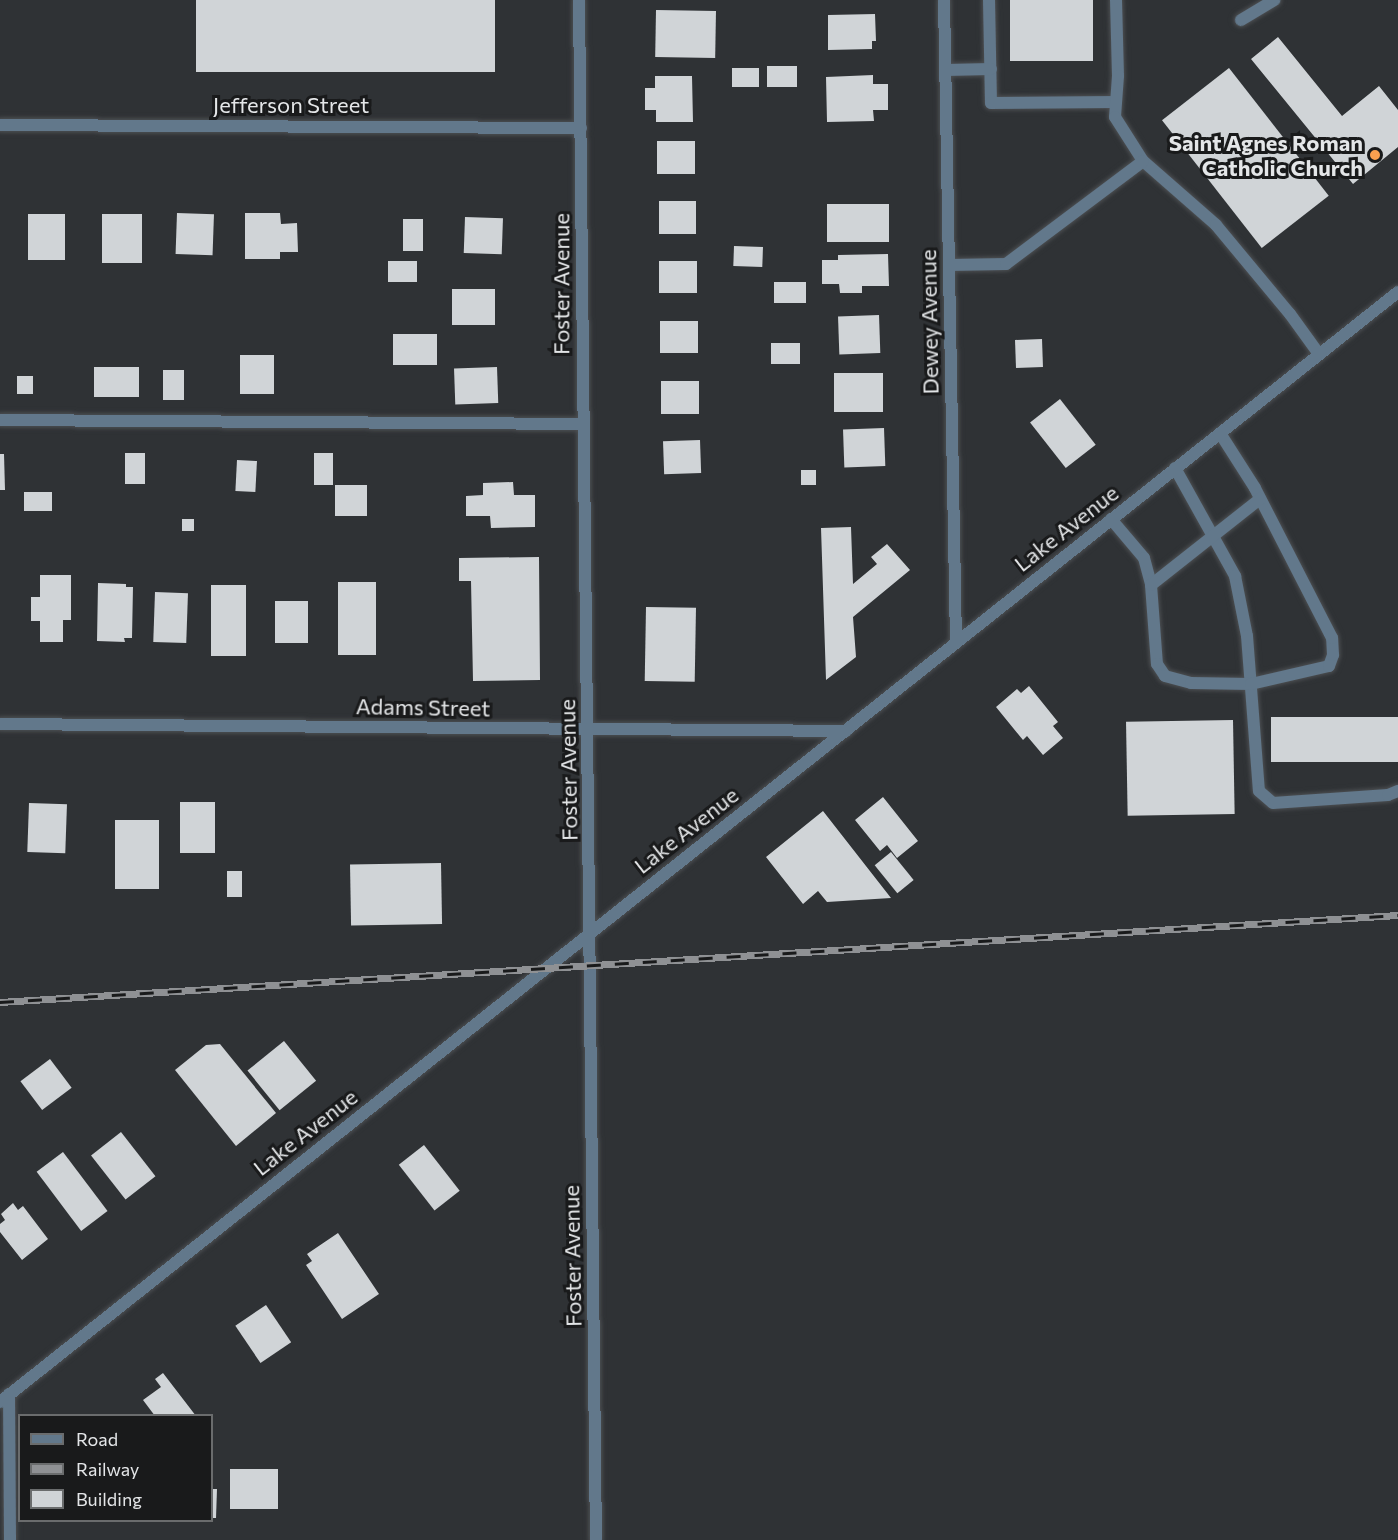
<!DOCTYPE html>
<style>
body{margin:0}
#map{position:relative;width:1398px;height:1540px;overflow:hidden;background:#2f3235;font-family:Commissioner,sans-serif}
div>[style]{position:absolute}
.building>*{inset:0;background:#d0d4d7;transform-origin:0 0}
.roads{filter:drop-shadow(0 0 2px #4c4f52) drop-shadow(0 0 2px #4c4f52)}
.service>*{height:12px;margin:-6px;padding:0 6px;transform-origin:6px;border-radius:6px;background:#62788b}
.minor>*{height:12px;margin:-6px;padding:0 6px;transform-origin:6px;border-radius:6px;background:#62788b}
.tertiary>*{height:12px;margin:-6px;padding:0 6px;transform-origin:6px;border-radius:6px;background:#62788b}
.rail>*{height:7px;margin-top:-3.5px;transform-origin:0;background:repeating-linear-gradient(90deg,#191a1b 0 14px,#8f9194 0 28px);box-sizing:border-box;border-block:2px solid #8f9194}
.dots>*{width:16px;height:16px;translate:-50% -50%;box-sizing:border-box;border:3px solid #191a1b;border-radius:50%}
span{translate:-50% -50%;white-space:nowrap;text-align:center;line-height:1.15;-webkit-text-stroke:6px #191a1b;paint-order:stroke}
.street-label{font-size:22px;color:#e4e6e8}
.poi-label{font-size:22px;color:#e4e6e8;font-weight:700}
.right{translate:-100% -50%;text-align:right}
.legend{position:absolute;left:18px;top:1414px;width:195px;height:108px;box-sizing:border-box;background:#191a1b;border:2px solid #6a6c6d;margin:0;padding:8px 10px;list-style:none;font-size:18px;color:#e4e6e8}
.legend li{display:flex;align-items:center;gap:12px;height:30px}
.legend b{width:30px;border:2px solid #6a6c6d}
</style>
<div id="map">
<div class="building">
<i style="left:196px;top:0;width:299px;height:72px"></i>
<i style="left:1010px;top:0;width:83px;height:61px"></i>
<i style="left:656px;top:10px;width:60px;height:47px;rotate:1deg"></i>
<i style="clip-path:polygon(875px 14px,876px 41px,872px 41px,872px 49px,828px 50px,828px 15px)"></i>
<i style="clip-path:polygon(1278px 37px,1342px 116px,1379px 86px,1398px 110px,1398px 147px,1353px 184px,1251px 59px)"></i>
<i style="left:767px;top:66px;width:30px;height:21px"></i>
<i style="left:732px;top:68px;width:27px;height:19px"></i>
<i style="left:1229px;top:68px;width:162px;height:85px;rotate:52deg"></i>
<i style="clip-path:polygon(873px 75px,873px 84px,888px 84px,888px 110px,873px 110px,874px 121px,827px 122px,826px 77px)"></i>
<i style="clip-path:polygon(655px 76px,692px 76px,693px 122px,656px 122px,656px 110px,645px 110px,645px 88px,655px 88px)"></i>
<i style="left:695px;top:141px;width:33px;height:38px;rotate:90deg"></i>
<i style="left:659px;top:201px;width:37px;height:33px"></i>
<i style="left:827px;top:204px;width:62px;height:38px"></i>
<i style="left:177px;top:213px;width:37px;height:41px;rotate:2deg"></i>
<i style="clip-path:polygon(245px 213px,280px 213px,281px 224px,297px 223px,298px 252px,280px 252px,280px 259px,245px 259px)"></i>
<i style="left:28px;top:214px;width:37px;height:46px"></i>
<i style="left:102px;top:214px;width:40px;height:49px"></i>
<i style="left:465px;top:217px;width:38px;height:36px;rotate:2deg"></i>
<i style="left:403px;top:219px;width:20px;height:32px"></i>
<i style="left:734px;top:246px;width:29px;height:20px;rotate:2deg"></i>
<i style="clip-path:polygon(888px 254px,889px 286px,862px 286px,862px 293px,840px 293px,839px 284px,822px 284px,822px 260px,838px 260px,838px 255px)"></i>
<i style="left:388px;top:261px;width:29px;height:21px"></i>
<i style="left:697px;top:261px;width:32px;height:38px;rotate:90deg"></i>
<i style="left:774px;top:282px;width:32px;height:21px"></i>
<i style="left:452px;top:289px;width:43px;height:36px"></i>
<i style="left:879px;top:315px;width:38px;height:41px;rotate:88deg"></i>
<i style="left:698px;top:321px;width:32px;height:38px;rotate:90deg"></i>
<i style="left:393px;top:334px;width:44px;height:31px"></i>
<i style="left:1042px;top:339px;width:28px;height:27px;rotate:88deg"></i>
<i style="left:800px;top:343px;width:21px;height:29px;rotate:90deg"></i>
<i style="left:240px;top:355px;width:34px;height:39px"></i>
<i style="left:94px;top:367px;width:45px;height:30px"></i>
<i style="left:497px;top:367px;width:36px;height:43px;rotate:88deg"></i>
<i style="left:163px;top:370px;width:21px;height:30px"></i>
<i style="left:834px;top:373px;width:49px;height:39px"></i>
<i style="left:17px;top:376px;width:16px;height:18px"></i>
<i style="left:661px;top:381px;width:38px;height:33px"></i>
<i style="left:1060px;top:399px;width:58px;height:38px;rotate:52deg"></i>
<i style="left:884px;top:428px;width:38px;height:41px;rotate:88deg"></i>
<i style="left:700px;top:440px;width:33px;height:37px;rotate:88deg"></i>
<i style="left:145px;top:453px;width:31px;height:20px;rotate:90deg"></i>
<i style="left:314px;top:453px;width:19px;height:32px"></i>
<i style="clip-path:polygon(0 454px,4px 454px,5px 490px,0 490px)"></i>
<i style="left:237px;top:460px;width:20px;height:31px;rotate:3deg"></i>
<i style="left:801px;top:470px;width:15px;height:15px"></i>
<i style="clip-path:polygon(513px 482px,514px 495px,535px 495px,535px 527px,491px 528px,490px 516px,466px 516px,466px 496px,483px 495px,483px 483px)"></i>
<i style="left:335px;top:485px;width:32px;height:31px"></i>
<i style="left:24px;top:492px;width:28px;height:19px"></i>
<i style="left:182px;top:519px;width:12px;height:12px"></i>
<i style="clip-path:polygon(851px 527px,853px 584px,877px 564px,871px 557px,887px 544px,910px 570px,853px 617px,856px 657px,826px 680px,821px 528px)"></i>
<i style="clip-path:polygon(539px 557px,540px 680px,473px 681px,471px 581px,459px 581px,459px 558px)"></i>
<i style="clip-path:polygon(40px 575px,71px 575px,71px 620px,63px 620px,63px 642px,40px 642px,40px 621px,31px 621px,31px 597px,40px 597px)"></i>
<i style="left:338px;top:582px;width:38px;height:73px"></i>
<i style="clip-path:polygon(98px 583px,126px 584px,126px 587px,133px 587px,132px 638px,124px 638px,125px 642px,97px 641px)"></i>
<i style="left:211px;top:585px;width:35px;height:71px"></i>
<i style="left:155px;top:592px;width:33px;height:50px;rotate:2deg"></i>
<i style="left:275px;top:601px;width:33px;height:42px"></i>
<i style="left:646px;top:607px;width:50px;height:74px;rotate:1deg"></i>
<i style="clip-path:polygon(1029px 686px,1058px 722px,1053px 726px,1063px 738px,1043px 755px,1027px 736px,1023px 740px,996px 707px,1017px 689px,1021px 693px)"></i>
<i style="left:1398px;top:717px;width:45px;height:127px;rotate:90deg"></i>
<i style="left:1233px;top:720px;width:94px;height:107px;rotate:89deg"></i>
<i style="clip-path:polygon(883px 797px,918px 841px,897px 858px,887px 845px,880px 851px,855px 820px)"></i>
<i style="left:180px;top:802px;width:35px;height:51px"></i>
<i style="left:29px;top:803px;width:38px;height:49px;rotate:2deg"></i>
<i style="clip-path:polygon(823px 811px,891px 898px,827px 902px,818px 891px,803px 904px,766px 857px)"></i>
<i style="left:115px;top:820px;width:44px;height:69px"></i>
<i style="left:891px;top:852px;width:36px;height:21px;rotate:51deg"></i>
<i style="left:441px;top:863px;width:61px;height:91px;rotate:89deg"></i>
<i style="left:227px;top:871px;width:15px;height:26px"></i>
<i style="left:284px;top:1041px;width:51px;height:47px;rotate:51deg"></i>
<i style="clip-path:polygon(220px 1044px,276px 1113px,236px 1146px,175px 1070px,206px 1045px)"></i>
<i style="left:50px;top:1059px;width:36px;height:37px;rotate:53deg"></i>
<i style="left:121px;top:1132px;width:56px;height:38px;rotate:52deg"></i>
<i style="left:424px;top:1145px;width:58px;height:32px;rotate:52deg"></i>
<i style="left:63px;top:1152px;width:74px;height:33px;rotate:53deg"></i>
<i style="clip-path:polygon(13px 1203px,18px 1210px,23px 1206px,48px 1239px,22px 1260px,0 1232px,0 1224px,5px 1220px,1px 1214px)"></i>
<i style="clip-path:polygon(338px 1233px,379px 1294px,342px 1319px,306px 1265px,312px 1261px,307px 1254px)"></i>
<i style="left:266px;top:1305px;width:45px;height:37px;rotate:56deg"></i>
<i style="clip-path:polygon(163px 1373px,196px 1416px,155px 1416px,143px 1400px,161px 1387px,155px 1379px)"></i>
<i style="left:230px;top:1469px;width:48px;height:40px"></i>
<i style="clip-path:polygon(212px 1489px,217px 1489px,216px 1518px,212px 1518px)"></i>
</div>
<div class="roads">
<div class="service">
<i style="left:989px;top:0;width:103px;rotate:88.9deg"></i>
<i style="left:991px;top:103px;width:125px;rotate:-0.5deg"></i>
<i style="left:1116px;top:0;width:76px;rotate:88.5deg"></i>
<i style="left:1118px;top:76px;width:41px;rotate:94.2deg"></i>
<i style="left:1115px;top:117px;width:52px;rotate:57.5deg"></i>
<i style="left:1143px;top:161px;width:97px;rotate:41.2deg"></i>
<i style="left:1216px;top:225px;width:116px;rotate:50.3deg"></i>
<i style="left:1290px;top:314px;width:49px;rotate:54.1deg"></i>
<i style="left:1241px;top:20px;width:39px;rotate:-31deg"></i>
<i style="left:946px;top:70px;width:45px;rotate:-1.3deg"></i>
<i style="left:949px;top:265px;width:57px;rotate:-1deg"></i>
<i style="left:1006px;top:264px;width:171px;rotate:-36.9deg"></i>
<i style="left:0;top:420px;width:584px;rotate:0.39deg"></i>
<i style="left:1175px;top:468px;width:124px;rotate:60.9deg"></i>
<i style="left:1235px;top:576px;width:61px;rotate:78.7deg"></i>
<i style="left:1247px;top:636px;width:155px;rotate:85.6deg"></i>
<i style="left:1259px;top:791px;width:18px;rotate:41deg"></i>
<i style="left:1273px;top:803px;width:115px;rotate:-4deg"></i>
<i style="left:1388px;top:795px;width:11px;rotate:-22deg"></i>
<i style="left:1111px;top:519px;width:51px;rotate:49.8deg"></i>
<i style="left:1144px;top:558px;width:28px;rotate:75deg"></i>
<i style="left:1151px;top:585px;width:79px;rotate:85.7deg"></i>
<i style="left:1157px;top:664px;width:14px;rotate:56deg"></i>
<i style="left:1165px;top:676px;width:27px;rotate:15deg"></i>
<i style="left:1191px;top:683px;width:60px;rotate:1deg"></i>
<i style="left:1251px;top:684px;width:80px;rotate:-13deg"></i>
<i style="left:1329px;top:666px;width:12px;rotate:-70deg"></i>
<i style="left:1333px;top:655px;width:17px;rotate:-93deg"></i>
<i style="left:1332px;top:638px;width:169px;rotate:-117.2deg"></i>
<i style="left:1255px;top:488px;width:65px;rotate:-122.5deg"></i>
<i style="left:1151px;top:585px;width:139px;rotate:-38.3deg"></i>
</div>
<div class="minor">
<i style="left:944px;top:0;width:642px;rotate:88.93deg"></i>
<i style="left:0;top:125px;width:581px;rotate:0.3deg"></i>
<i style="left:0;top:724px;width:846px;rotate:0.47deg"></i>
<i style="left:9px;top:1394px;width:146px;rotate:89.6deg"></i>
</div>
<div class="tertiary">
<i style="left:579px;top:0;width:1540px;rotate:89.37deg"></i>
<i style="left:0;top:1402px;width:1785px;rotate:-38.45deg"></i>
</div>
</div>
<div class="rail">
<i style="left:0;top:1002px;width:1401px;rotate:-3.56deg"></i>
</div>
<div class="dots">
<i style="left:1375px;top:155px;background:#fa9f4f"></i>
</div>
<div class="street-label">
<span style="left:291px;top:105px">Jefferson Street</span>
<span style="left:561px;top:284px;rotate:-90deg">Foster Avenue</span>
<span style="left:929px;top:322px;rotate:-91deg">Dewey Avenue</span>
<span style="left:1066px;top:528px;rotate:-38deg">Lake Avenue</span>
<span style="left:423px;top:707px;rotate:1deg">Adams Street</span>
<span style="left:568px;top:770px;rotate:-91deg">Foster Avenue</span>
<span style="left:686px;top:830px;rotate:-38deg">Lake Avenue</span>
<span style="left:305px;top:1132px;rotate:-38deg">Lake Avenue</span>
<span style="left:572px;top:1256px;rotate:-91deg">Foster Avenue</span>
</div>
<div class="poi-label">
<span class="right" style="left:1363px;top:155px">Saint Agnes Roman<br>Catholic Church</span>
</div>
<ul class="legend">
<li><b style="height:8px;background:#62788b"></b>Road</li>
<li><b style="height:8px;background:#8f9194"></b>Railway</li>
<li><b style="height:16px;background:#d0d4d7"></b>Building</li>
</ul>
</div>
